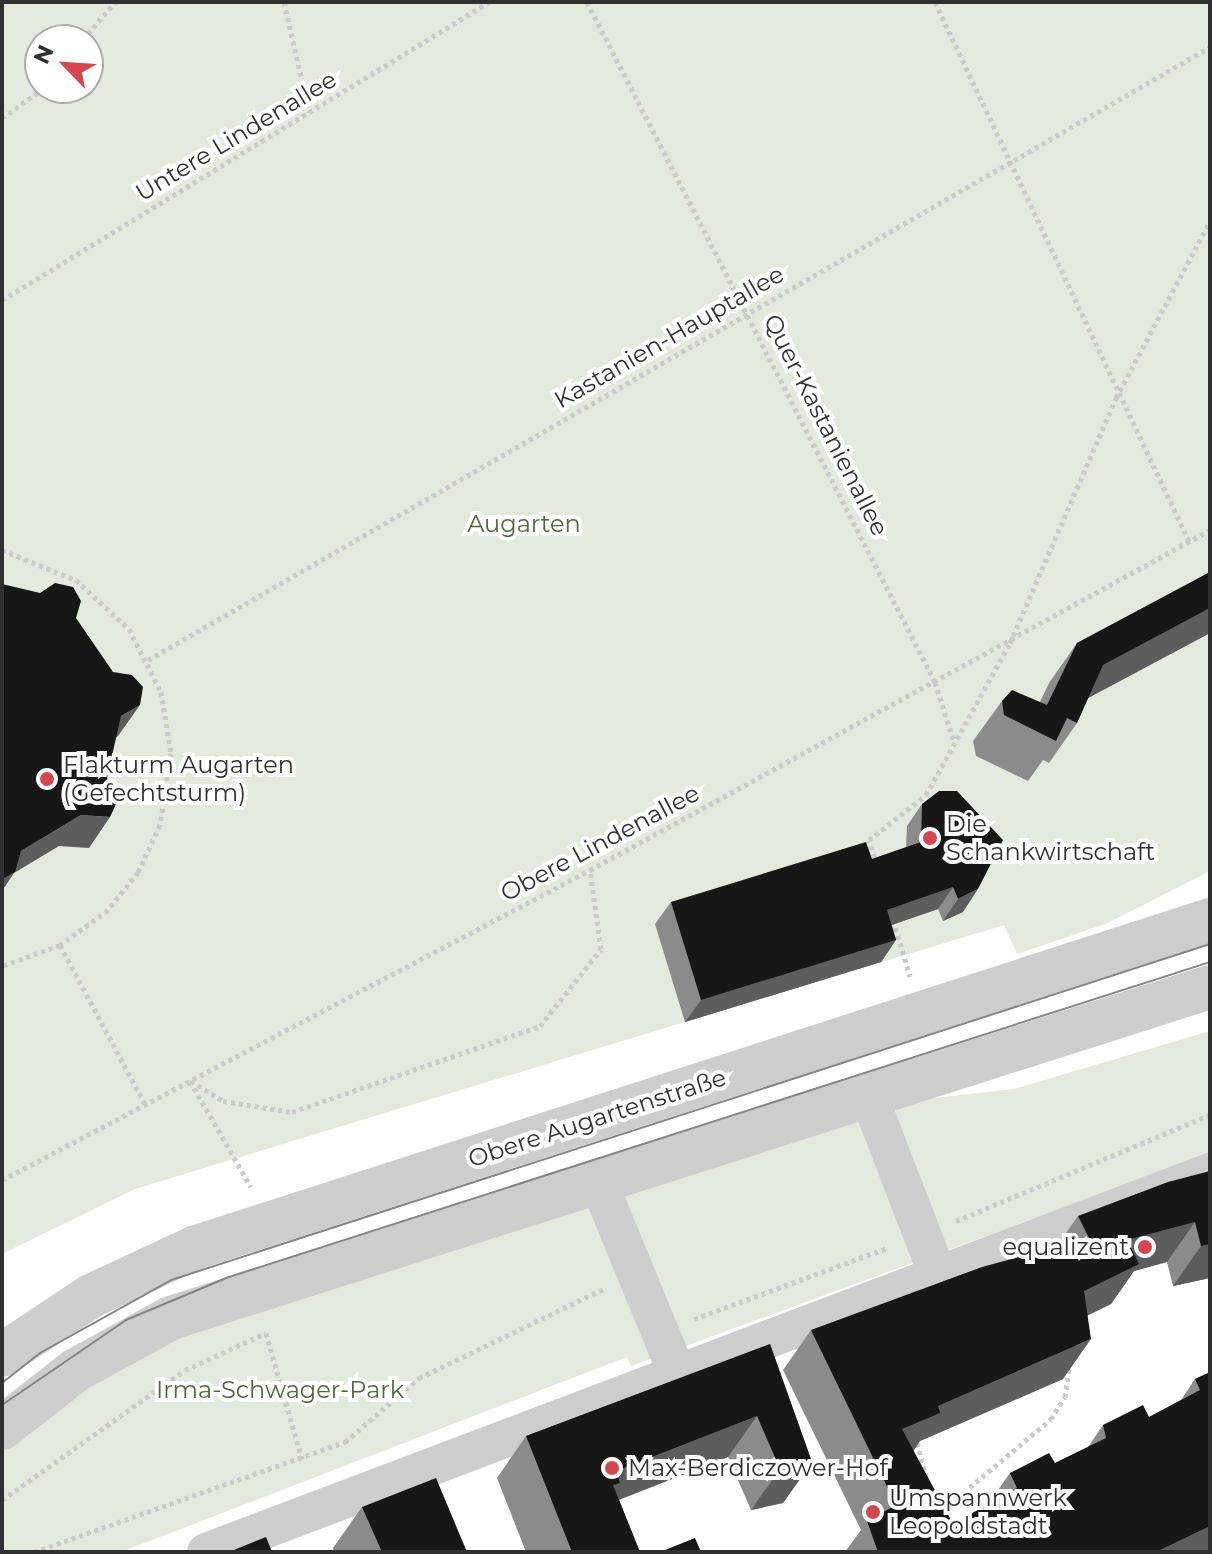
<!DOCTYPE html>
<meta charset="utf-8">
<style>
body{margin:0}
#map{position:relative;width:1212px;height:1554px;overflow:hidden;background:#fff;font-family:Montserrat,sans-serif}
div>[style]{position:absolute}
.green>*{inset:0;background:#e3e9dd}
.path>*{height:5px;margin-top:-2.5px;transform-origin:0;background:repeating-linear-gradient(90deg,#cacaca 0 4px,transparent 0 8px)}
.minor>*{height:38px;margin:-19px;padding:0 19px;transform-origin:19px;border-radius:19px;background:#cdcdcd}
.tertiary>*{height:44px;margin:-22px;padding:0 22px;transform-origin:22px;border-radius:22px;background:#cdcdcd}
.tram>*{height:2px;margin:-1px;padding:0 1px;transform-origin:1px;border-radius:1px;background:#858585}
.wall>*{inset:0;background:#8b8b8b}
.shaded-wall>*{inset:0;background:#5d5d5d}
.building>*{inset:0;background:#171717}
.dots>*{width:22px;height:22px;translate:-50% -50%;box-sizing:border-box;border:4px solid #fff;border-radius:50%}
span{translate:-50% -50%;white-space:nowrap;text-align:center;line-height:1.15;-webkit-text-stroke:8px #fff;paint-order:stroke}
.street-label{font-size:24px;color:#303030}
.park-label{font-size:24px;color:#536842}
.poi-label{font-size:24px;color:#303030}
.left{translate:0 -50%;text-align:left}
.right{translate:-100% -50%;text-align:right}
.frame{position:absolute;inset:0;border:4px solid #303030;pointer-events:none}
.north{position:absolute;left:24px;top:24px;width:80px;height:80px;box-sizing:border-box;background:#fff;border:2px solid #acacac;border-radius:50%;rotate:295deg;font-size:22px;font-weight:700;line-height:32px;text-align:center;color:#303030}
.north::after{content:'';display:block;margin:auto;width:28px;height:36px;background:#d3474e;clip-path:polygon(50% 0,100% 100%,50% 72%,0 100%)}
</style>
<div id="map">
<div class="green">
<i style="clip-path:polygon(evenodd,2px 2px,1210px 2px,1210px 871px,1108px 923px,1017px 954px,1004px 925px,135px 1189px,2px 1254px,2px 2px,40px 40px,88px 40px,88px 88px,40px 88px,40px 40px)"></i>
<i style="clip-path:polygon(1210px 1031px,1210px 1154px,631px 1366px,627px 1357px,121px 1552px,2px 1552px,2px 1452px,102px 1372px,245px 1304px,917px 1100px,1014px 1089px)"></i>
</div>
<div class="path">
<i style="left:284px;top:2px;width:113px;rotate:77.2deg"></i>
<i style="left:587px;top:2px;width:764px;rotate:62.9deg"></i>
<i style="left:935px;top:682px;width:63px;rotate:72.4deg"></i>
<i style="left:935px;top:2px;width:596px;rotate:64.77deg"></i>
<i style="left:83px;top:40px;width:50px;rotate:-49.9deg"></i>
<i style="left:2px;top:118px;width:52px;rotate:-35.5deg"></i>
<i style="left:2px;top:300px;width:571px;rotate:-31.46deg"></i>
<i style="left:2px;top:550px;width:80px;rotate:22.1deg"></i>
<i style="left:76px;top:580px;width:72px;rotate:42.8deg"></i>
<i style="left:129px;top:629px;width:71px;rotate:63.1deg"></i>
<i style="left:161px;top:692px;width:62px;rotate:80.7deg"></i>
<i style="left:171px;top:753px;width:73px;rotate:98.7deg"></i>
<i style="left:160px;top:825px;width:52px;rotate:115.1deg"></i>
<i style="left:138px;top:872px;width:48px;rotate:128.3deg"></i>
<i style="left:108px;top:910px;width:59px;rotate:143.9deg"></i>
<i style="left:60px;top:945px;width:62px;rotate:160.1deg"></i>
<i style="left:148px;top:660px;width:1226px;rotate:-29.99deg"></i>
<i style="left:877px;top:865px;width:26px;rotate:-108deg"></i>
<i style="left:869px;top:840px;width:73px;rotate:-38.3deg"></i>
<i style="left:926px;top:795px;width:174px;rotate:-61.1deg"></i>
<i style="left:1010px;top:643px;width:267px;rotate:-66.6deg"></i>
<i style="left:1116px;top:398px;width:200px;rotate:-62deg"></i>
<i style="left:893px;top:920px;width:59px;rotate:73.1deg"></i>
<i style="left:60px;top:945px;width:180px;rotate:61.9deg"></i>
<i style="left:190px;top:1081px;width:122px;rotate:60.1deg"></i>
<i style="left:191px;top:1081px;width:38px;rotate:32deg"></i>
<i style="left:223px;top:1101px;width:70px;rotate:9.1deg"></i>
<i style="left:292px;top:1112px;width:262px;rotate:-19.1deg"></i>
<i style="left:540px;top:1026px;width:98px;rotate:-51.6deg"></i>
<i style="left:601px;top:949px;width:80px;rotate:-97.9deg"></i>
<i style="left:2px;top:1180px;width:665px;rotate:-27.8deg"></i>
<i style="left:590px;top:870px;width:707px;rotate:-28.74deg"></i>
<i style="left:956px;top:1221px;width:275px;rotate:-22.7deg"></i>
<i style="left:694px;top:1319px;width:206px;rotate:-20.2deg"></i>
<i style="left:917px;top:1443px;width:35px;rotate:75deg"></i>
<i style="left:2px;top:1500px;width:224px;rotate:-35.4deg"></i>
<i style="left:185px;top:1370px;width:89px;rotate:-24.6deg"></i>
<i style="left:266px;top:1333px;width:131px;rotate:74.1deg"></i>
<i style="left:939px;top:1513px;width:146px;rotate:-40deg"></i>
<i style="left:1051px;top:1419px;width:26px;rotate:-58deg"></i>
<i style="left:1065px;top:1397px;width:29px;rotate:-82deg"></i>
<i style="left:34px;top:1552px;width:330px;rotate:-19.5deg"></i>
<i style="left:345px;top:1442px;width:98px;rotate:-40.9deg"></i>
<i style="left:419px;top:1378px;width:204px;rotate:-25.8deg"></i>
</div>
<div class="minor">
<i style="left:868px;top:1094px;width:189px;rotate:68.9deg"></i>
<i style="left:597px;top:1179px;width:204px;rotate:67.6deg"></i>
<i style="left:206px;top:1552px;width:1074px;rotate:-20.73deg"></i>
</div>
<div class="tertiary">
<i style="left:2px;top:1355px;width:107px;rotate:-33.5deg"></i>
<i style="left:91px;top:1296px;width:114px;rotate:-25deg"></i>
<i style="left:194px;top:1248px;width:1068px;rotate:-17.89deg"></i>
<i style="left:2px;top:1428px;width:94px;rotate:-38.1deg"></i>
<i style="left:76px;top:1370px;width:108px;rotate:-28.7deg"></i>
<i style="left:171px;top:1318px;width:1090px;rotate:-17.67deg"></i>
</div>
<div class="tram">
<i style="left:2px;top:1383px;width:48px;rotate:-38.3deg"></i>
<i style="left:40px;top:1353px;width:150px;rotate:-29.1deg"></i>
<i style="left:171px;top:1280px;width:1092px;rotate:-17.92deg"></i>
<i style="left:2px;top:1405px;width:150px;rotate:-34.4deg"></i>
<i style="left:126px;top:1320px;width:112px;rotate:-22.7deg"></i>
<i style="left:229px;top:1277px;width:1030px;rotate:-17.8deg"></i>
</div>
<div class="wall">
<i style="clip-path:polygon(1210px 572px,1210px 633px,1088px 698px,1077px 723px,1049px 763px,1043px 760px,1028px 781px,976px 756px,973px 741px,1002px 701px,1040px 702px,1049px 683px,1077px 643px)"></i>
<i style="clip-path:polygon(922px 804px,963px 912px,943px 921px,938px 909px,892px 925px,896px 940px,881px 962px,685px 1022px,655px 924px,671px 902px,872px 859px,906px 847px,907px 826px)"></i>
<i style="clip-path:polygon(1210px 1171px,1210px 1278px,1173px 1286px,1167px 1262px,1134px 1271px,1111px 1304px,1088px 1315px,1063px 1379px,920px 1441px,913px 1451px,953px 1524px,988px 1504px,1010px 1473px,1055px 1463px,1088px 1447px,1103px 1425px,1149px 1417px,1181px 1400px,1195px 1379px,1210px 1372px,1210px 1552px,845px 1552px,861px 1530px,783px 1370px,811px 1330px,1056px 1247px,1078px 1216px)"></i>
<i style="clip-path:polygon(770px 1344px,812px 1462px,783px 1503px,751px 1510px,728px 1457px,619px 1500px,640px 1552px,526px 1552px,497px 1478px,526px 1436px)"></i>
<i style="clip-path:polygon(362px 1507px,467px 1552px,334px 1552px,333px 1548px)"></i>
</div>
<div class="shaded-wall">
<i style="clip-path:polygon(1210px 608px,1210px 633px,1075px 705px,1103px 665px)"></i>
<i style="clip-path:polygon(140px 705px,118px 736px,100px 747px,121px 716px)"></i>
<i style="clip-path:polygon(81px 815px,110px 817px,89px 848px,59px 846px,14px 873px,2px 891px,2px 878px,21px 851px)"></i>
<i style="clip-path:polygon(953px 887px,938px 909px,871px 932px,887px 910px)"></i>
<i style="clip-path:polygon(978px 889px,963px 912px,943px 921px,958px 899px)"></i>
<i style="clip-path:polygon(896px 940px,881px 962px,685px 1022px,701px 1000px)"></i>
<i style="clip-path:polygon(1195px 1222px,1167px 1262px,1134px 1271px,1111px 1304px,1056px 1331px,1084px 1291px,1127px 1240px)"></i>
<i style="clip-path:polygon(1210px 1244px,1210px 1278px,1173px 1286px,1201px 1246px)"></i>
<i style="clip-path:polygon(1091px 1339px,1063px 1379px,920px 1441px,912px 1453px,902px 1429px,938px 1406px)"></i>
<i style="clip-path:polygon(757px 1416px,728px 1457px,605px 1505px,616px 1471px)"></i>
<i style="clip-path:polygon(812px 1462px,783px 1503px,751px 1510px,780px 1469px)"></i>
<i style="clip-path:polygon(1210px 1526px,1210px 1552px,1156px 1552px)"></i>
</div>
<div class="building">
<i style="clip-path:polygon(1210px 572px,1210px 608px,1103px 665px,1077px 723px,1067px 718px,1056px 741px,1004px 715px,1002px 701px,1012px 690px,1047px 705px,1077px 643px)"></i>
<i style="clip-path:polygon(55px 583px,73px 587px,81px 601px,76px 618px,113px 672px,132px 675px,143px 687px,140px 705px,121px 716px,107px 778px,118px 800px,110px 817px,81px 815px,21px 851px,15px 872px,2px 879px,2px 584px,40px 593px)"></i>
<i style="clip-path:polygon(939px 791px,957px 791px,1003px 840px,978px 889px,958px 899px,953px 887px,887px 910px,896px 940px,701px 1000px,671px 902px,866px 842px,872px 859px,921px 842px,922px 804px)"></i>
<i style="clip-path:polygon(1210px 1171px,1210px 1244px,1201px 1246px,1195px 1222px,1127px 1240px,1139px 1264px,1084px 1291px,1091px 1339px,938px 1406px,940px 1413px,902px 1429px,953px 1524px,1017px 1488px,1010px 1473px,1049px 1453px,1055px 1463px,1106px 1438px,1103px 1425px,1143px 1405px,1149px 1417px,1200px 1390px,1195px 1379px,1210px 1372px,1210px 1526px,1156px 1552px,878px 1552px,867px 1521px,896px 1505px,811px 1330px,982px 1267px,1089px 1238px,1078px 1216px,1168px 1182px)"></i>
<i style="clip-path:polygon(770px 1344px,812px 1462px,780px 1469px,757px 1416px,616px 1471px,620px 1483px,613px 1485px,640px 1552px,572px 1552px,526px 1436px)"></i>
<i style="clip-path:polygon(436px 1478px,467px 1552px,382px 1552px,362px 1507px)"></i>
<i style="clip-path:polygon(266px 1537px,272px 1552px,229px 1552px)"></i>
<i style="clip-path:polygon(695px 1538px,701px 1552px,660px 1552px)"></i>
</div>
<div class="dots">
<i style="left:47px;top:779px;background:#d3474e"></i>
<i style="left:930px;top:838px;background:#d3474e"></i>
<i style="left:1145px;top:1247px;background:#d3474e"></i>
<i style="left:612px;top:1468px;background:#d3474e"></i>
<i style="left:873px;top:1512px;background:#d3474e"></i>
</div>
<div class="street-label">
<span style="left:236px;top:136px;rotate:-31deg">Untere Lindenallee</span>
<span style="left:669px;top:337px;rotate:-30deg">Kastanien-Hauptallee</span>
<span style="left:826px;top:425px;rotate:63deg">Quer-Kastanienallee</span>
<span style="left:600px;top:843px;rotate:-28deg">Obere Lindenallee</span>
<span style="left:597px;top:1118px;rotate:-18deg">Obere Augartenstraße</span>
</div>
<div class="park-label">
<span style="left:524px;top:524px">Augarten</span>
<span style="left:280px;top:1390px">Irma-Schwager-Park</span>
</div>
<div class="poi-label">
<span class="left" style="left:63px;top:779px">Flakturm Augarten<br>(Gefechtsturm)</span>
<span class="left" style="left:946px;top:838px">Die<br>Schankwirtschaft</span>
<span class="right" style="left:1129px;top:1247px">equalizent</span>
<span class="left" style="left:628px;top:1468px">Max-Berdiczower-Hof</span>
<span class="left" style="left:889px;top:1512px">Umspannwerk<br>Leopoldstadt</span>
</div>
<div class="frame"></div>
<div class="north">N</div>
</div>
